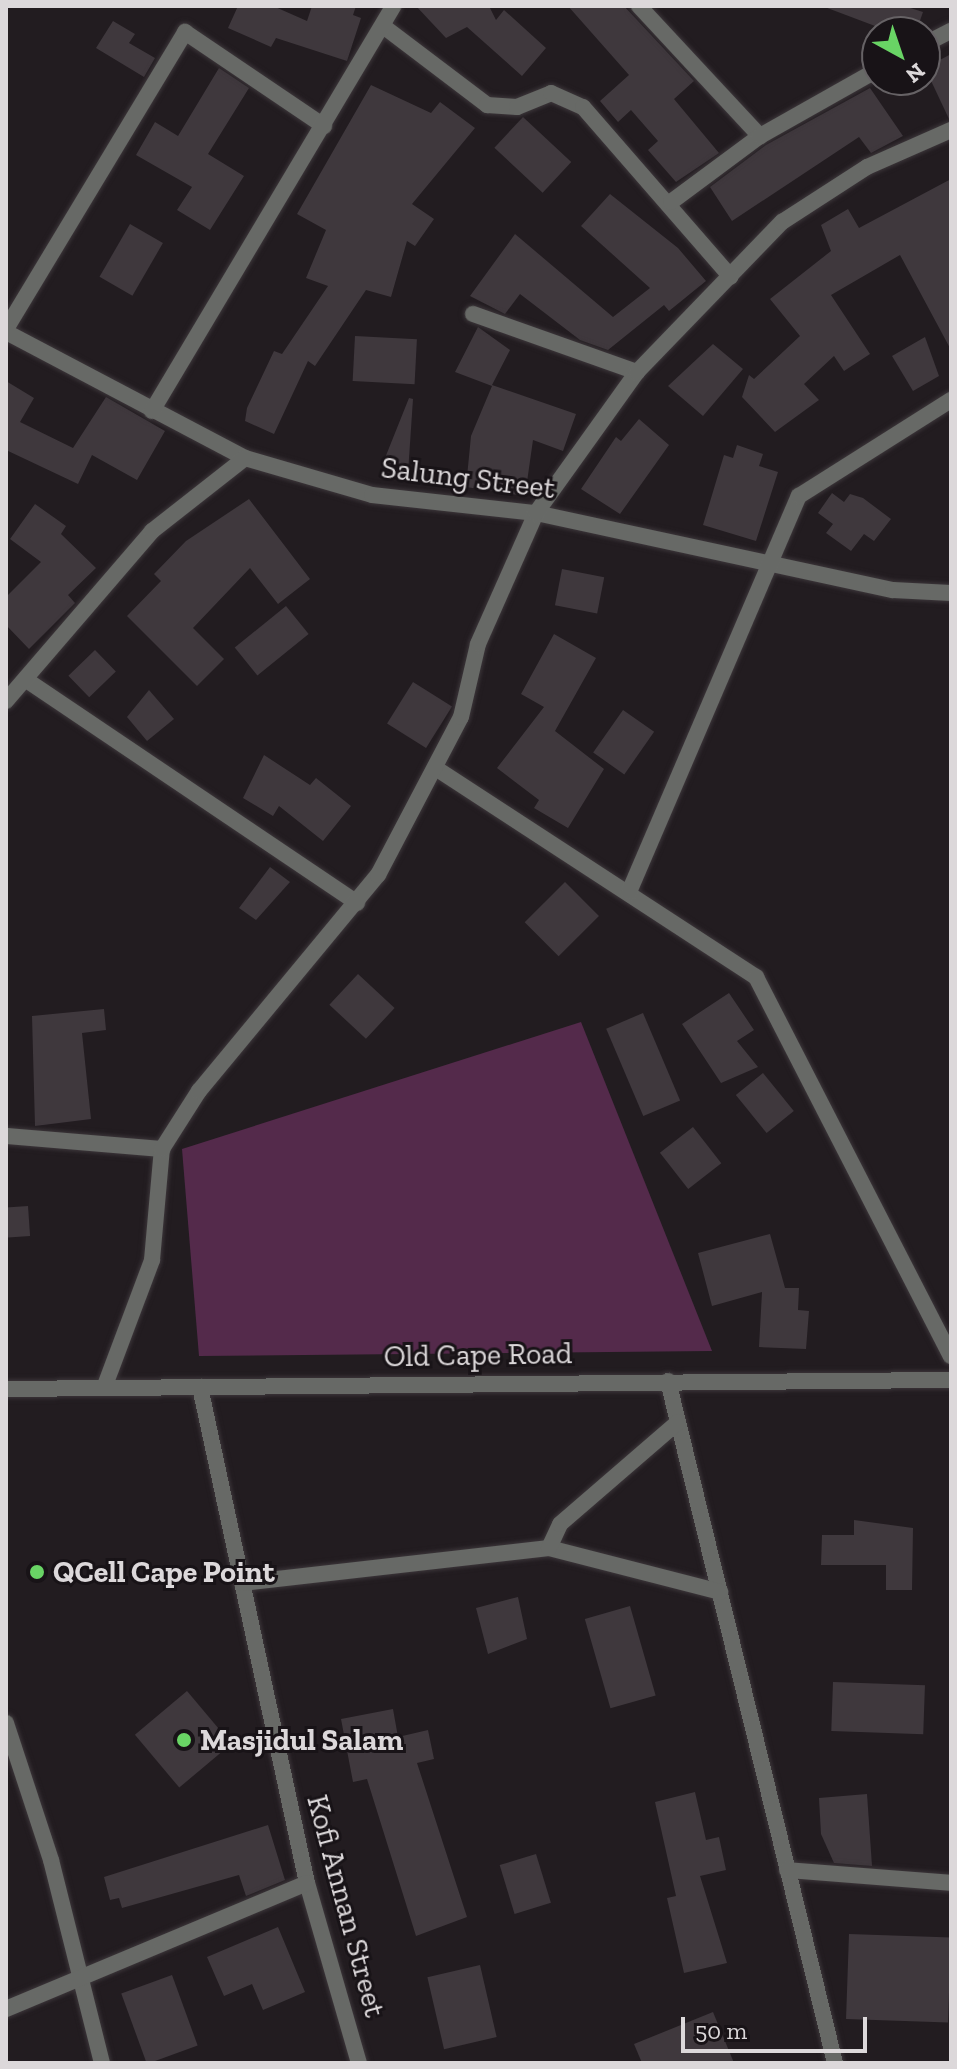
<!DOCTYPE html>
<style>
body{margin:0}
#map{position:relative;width:957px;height:2069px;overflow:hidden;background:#221c20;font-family:"Zilla Slab",serif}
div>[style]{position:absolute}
.green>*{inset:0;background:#542a4b}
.building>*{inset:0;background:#3f383d;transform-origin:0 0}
.roads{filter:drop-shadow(0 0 2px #3c363a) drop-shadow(0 0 2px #3c363a)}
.minor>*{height:16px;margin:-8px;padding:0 8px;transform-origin:8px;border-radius:8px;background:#676966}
.tertiary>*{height:16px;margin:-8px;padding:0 8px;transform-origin:8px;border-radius:8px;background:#676966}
.dots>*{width:22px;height:22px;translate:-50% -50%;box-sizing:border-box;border:4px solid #181317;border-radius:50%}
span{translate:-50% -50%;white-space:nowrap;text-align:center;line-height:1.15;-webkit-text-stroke:6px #181317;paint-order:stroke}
.street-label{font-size:30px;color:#dcd8da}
.poi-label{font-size:30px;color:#dcd8da;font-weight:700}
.left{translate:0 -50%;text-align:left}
.frame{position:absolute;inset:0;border:8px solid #dcd8da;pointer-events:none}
.north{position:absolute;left:861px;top:16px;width:80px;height:80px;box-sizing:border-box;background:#181317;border:2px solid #666265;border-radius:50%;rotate:140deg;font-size:22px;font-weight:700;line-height:32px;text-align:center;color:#dcd8da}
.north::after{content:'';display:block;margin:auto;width:28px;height:36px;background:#69d465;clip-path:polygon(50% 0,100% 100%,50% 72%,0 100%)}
.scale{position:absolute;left:681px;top:2017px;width:186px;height:36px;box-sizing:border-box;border:4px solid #dcd8da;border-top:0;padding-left:10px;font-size:24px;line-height:28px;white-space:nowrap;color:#dcd8da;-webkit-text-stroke:6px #181317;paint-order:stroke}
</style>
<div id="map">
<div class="green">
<i style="clip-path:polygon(581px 1022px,712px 1351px,199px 1356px,182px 1149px)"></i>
</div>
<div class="building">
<i style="clip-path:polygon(238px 6px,273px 6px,307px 21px,312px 6px,356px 6px,353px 15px,361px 18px,347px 61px,276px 38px,271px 47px,228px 28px)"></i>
<i style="clip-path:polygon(416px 6px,489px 6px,496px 20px,504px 10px,546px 48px,522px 76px,467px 27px,446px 38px)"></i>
<i style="clip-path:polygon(568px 6px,624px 6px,694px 81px,674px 99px,719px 153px,676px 182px,648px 150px,658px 141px,631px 110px,618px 122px,600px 101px,629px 75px)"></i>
<i style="clip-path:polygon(822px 6px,904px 6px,923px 12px,916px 32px,891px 32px)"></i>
<i style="clip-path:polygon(113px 21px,135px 34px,129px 43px,155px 58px,144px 77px,96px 48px)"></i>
<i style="clip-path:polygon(951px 54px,951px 119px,949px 119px,925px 68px)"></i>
<i style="clip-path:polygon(219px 68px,249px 88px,208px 154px,244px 176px,210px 230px,177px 210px,192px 187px,136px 155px,155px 122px,178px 136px)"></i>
<i style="clip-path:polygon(371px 85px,431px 113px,440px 102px,475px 128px,412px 204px,434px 219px,415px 246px,407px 241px,391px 297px,366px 290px,315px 366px,308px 361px,274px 434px,245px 421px,247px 408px,274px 351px,282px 354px,328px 286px,306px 278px,326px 230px,297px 214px)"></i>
<i style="clip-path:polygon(870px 88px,903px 136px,871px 153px,859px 137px,732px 221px,710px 187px,766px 145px)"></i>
<i style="left:523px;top:117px;width:66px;height:42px;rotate:43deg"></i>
<i style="clip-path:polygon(951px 179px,951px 350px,900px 255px,831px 295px,870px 354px,844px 371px,834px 356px,804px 384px,819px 400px,775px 432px,742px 397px,749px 375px,754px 379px,800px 336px,770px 299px,831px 251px,821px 225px,848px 209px,859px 228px)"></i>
<i style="clip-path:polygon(610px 194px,678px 248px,706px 281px,669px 311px,664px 305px,608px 350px,580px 340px,520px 294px,505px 314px,470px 296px,515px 234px,613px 317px,650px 288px,581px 226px)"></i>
<i style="left:130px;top:224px;width:38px;height:61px;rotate:30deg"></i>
<i style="clip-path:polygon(478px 327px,510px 350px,492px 385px,576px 414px,563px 451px,533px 440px,525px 496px,466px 487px,471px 436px,492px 386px,455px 372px)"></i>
<i style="left:355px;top:336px;width:62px;height:45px;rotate:3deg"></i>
<i style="clip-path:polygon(925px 337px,939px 376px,913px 391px,892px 356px)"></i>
<i style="clip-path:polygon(713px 344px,743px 369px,703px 416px,668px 386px)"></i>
<i style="clip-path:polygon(6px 381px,34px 398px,20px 422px,73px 448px,106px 397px,165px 431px,137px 480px,92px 455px,78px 484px,6px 450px)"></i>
<i style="clip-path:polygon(409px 398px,413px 399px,408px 473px,383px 463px)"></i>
<i style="clip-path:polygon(639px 419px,669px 445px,620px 514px,581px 489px,616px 437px,621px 441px)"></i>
<i style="clip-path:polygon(737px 445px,763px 454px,759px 466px,778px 472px,756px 541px,703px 525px,724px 455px,733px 458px)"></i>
<i style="clip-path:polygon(832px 493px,844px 502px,850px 494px,863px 498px,891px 519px,874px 541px,864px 534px,851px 551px,826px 533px,833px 524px,818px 513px)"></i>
<i style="clip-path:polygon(249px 499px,310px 579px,278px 604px,250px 568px,193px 628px,224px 659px,197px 686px,127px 616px,161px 581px,154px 574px,186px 541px)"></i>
<i style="clip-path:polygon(35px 504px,66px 526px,61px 534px,96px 568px,68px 595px,75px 603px,29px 649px,6px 625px,6px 597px,41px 562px,10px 539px)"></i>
<i style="left:562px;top:569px;width:43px;height:37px;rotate:11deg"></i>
<i style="left:286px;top:606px;width:36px;height:66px;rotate:51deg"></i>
<i style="clip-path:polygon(554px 634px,596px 658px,555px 731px,604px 769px,568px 828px,534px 808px,539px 800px,497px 768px,544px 707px,521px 694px)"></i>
<i style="left:95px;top:650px;width:30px;height:37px;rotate:46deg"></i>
<i style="left:413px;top:682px;width:46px;height:49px;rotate:32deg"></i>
<i style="clip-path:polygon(149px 690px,174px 719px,147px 741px,127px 717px)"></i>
<i style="left:623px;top:710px;width:38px;height:52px;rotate:35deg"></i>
<i style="clip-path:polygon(264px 755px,310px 785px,316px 778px,351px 806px,323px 841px,279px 806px,273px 816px,243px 798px)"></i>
<i style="clip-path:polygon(270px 867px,290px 882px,256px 920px,239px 908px)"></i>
<i style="left:565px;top:882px;width:48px;height:57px;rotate:45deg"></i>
<i style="left:358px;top:974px;width:50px;height:42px;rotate:43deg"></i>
<i style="clip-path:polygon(729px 993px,754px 1030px,737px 1041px,758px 1067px,721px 1083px,682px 1024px)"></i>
<i style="clip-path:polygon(104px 1009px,106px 1030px,82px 1033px,91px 1119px,35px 1126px,32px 1016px)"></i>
<i style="left:643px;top:1013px;width:95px;height:40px;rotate:67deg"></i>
<i style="left:763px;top:1073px;width:49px;height:35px;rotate:51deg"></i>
<i style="left:693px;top:1127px;width:46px;height:42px;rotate:52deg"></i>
<i style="left:28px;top:1206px;width:30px;height:22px;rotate:86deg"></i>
<i style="clip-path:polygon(770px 1234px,785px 1288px,799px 1288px,798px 1310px,809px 1311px,806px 1349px,759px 1347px,762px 1292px,712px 1306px,698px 1253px)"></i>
<i style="clip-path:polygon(854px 1520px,913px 1528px,912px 1590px,886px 1590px,886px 1565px,821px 1565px,822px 1535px,854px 1535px)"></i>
<i style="clip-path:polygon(518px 1597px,527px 1639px,488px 1654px,476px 1608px)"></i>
<i style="left:630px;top:1606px;width:93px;height:47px;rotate:74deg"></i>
<i style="left:833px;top:1682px;width:92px;height:49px;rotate:2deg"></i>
<i style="left:187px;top:1691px;width:69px;height:68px;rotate:50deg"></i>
<i style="clip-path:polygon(393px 1709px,398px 1737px,428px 1730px,434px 1759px,417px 1763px,467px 1917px,416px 1936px,367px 1779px,353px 1782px,341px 1719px)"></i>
<i style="clip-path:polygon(695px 1792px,706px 1840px,719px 1837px,726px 1870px,700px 1876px,727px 1963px,684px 1973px,667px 1898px,676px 1896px,655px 1802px)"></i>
<i style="clip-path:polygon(867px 1794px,872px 1866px,834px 1863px,821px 1834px,819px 1798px)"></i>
<i style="clip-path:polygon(268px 1825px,285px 1880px,246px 1896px,239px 1875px,122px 1908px,119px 1898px,110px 1900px,104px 1877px)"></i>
<i style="left:536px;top:1854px;width:51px;height:38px;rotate:73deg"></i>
<i style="clip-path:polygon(278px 1927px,305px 1992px,263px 2010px,252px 1984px,224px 1996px,207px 1957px)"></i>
<i style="left:849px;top:1934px;width:102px;height:85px;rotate:2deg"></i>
<i style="left:480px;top:1965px;width:74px;height:54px;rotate:77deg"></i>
<i style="left:172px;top:1975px;width:75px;height:54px;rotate:70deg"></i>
<i style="clip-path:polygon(713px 2012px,734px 2063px,642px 2063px,634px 2044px)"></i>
</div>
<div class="roads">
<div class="minor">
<i style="left:639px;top:6px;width:178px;rotate:47.1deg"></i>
<i style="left:383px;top:26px;width:131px;rotate:37.2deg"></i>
<i style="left:487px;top:105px;width:30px;rotate:4deg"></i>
<i style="left:517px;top:107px;width:37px;rotate:-22deg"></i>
<i style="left:551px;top:93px;width:35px;rotate:24deg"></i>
<i style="left:583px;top:107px;width:225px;rotate:49deg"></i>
<i style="left:925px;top:44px;width:29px;rotate:-27deg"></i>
<i style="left:671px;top:202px;width:111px;rotate:-36.6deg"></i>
<i style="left:760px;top:136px;width:134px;rotate:-29.4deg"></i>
<i style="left:473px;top:314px;width:174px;rotate:19.5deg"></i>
<i style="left:6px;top:329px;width:347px;rotate:-58.9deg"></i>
<i style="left:185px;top:32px;width:168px;rotate:34.1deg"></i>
<i style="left:6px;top:332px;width:270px;rotate:27.8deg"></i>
<i style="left:245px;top:458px;width:132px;rotate:16.2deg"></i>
<i style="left:372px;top:495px;width:165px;rotate:6.3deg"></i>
<i style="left:536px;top:513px;width:365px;rotate:12.2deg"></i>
<i style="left:893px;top:590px;width:58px;rotate:3deg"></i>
<i style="left:152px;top:411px;width:471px;rotate:-59.2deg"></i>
<i style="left:28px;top:681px;width:397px;rotate:34deg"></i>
<i style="left:6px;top:701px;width:224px;rotate:-49.3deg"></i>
<i style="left:152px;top:531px;width:118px;rotate:-38.1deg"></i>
<i style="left:437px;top:769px;width:381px;rotate:33.1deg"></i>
<i style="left:756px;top:977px;width:426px;rotate:62.8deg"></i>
<i style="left:629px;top:892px;width:431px;rotate:-66.8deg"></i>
<i style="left:799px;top:496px;width:180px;rotate:-32.3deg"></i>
<i style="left:6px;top:1136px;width:157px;rotate:4.8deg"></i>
<i style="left:668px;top:1381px;width:702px;rotate:76.24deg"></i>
<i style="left:200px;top:1387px;width:507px;rotate:77.83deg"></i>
<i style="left:307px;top:1883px;width:187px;rotate:73.9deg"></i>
<i style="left:104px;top:1388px;width:137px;rotate:-69.4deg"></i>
<i style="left:152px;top:1260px;width:111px;rotate:-84.9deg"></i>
<i style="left:162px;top:1149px;width:69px;rotate:-57.5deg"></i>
<i style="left:199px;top:1091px;width:281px;rotate:-50.4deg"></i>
<i style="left:378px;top:875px;width:178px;rotate:-62.3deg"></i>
<i style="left:461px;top:717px;width:75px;rotate:-76.9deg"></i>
<i style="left:478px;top:644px;width:143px;rotate:-66.1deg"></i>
<i style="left:536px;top:513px;width:173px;rotate:-54.4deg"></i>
<i style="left:637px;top:372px;width:209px;rotate:-46deg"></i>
<i style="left:782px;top:222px;width:101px;rotate:-32.9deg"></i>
<i style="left:867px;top:167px;width:92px;rotate:-23.8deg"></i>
<i style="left:549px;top:1548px;width:177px;rotate:14.4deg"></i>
<i style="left:242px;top:1583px;width:309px;rotate:-6.5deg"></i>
<i style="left:549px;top:1548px;width:26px;rotate:-65deg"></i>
<i style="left:560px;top:1524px;width:156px;rotate:-40.8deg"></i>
<i style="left:6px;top:1723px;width:144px;rotate:71.8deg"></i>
<i style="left:51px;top:1860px;width:209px;rotate:75.9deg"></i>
<i style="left:787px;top:1870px;width:165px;rotate:4.5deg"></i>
<i style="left:6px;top:2009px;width:326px;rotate:-22.7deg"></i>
</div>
<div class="tertiary">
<i style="left:6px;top:1389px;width:945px;rotate:-0.55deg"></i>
</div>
</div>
<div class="dots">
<i style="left:37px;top:1572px;background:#69d465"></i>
<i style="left:184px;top:1740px;background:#69d465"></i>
</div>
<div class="street-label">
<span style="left:468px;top:478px;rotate:7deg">Salung Street</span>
<span style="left:478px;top:1355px;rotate:-1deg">Old Cape Road</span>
<span style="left:346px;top:1906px;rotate:75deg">Kofi Annan Street</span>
</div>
<div class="poi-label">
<span class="left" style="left:53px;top:1572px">QCell Cape Point</span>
<span class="left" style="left:200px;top:1740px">Masjidul Salam</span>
</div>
<div class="frame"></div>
<div class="north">N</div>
<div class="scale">50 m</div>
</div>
